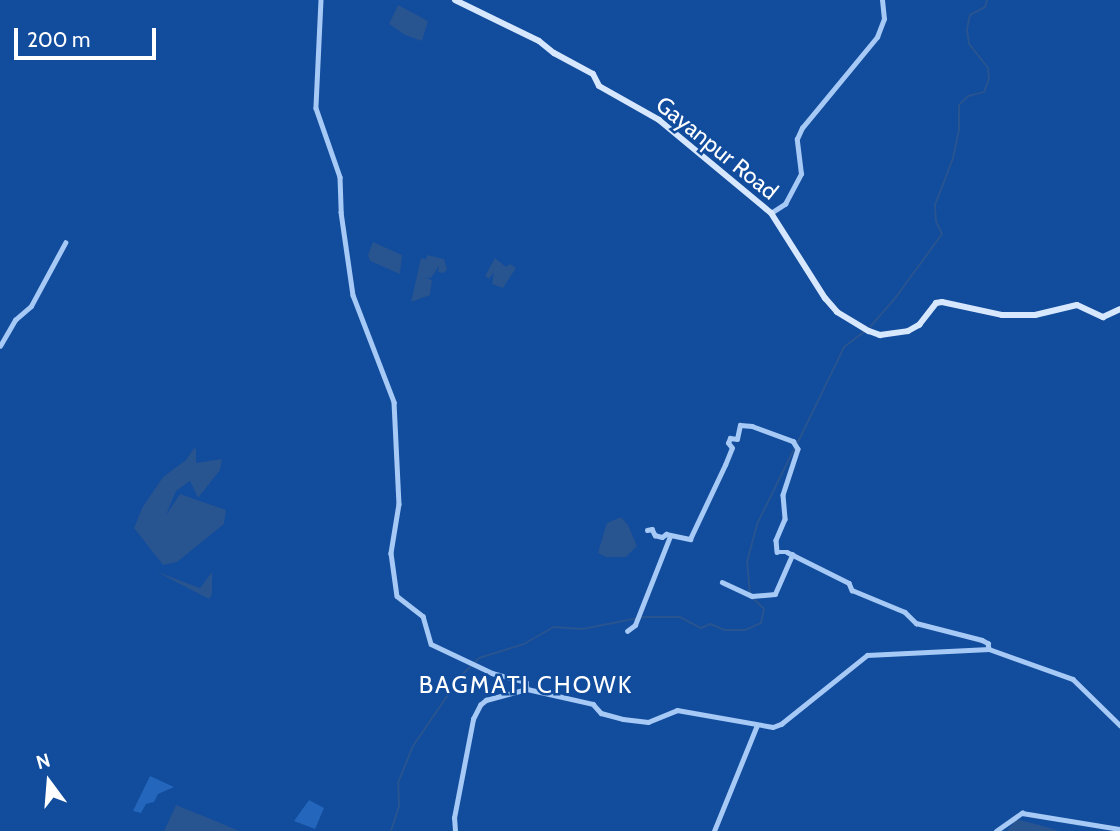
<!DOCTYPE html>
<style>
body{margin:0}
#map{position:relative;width:1120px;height:831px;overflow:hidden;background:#114c9d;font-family:Cabin,sans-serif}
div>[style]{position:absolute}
.green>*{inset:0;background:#2466bb}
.water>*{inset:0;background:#285490}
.stream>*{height:2px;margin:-1px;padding:0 1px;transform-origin:1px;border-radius:1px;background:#285490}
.street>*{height:4.5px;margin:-2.25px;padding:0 2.25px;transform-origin:2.25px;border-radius:2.25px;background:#a6c9f5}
.secondary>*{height:6px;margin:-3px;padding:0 3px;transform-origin:3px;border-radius:3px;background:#d7e7fd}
span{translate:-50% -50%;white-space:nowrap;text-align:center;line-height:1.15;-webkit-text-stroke:5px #114c9d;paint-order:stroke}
.street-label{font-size:23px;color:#fff}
.neighbourhood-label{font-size:24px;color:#fff;letter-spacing:2px}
.north{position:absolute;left:14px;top:747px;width:70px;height:70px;-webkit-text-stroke:5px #114c9d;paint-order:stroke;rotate:344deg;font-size:19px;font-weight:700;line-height:28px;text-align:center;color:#fff}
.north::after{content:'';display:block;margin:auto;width:24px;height:32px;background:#fff;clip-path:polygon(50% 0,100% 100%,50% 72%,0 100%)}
.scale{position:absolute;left:14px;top:28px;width:142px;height:32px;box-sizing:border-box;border:4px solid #fff;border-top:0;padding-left:9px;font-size:21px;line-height:24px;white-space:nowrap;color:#fff;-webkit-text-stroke:5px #114c9d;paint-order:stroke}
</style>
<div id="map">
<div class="green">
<i style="clip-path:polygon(150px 776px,174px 787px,158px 794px,154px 802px,146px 804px,141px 813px,133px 811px)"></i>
<i style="clip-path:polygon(309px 800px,324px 808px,315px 829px,294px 821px)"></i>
</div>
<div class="water">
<i style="clip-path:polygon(398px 5px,428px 21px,422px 41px,405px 35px,389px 24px)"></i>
<i style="clip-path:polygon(373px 242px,402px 255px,400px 274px,370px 261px,368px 255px)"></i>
<i style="clip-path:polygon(427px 255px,444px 259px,447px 269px,444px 273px,438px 272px,439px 266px,431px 278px,425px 277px,432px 280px,430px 295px,411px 302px,421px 258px,426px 259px)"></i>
<i style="clip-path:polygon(495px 258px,506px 267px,510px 264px,516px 268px,503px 288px,492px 284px,494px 272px,489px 279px,485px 276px)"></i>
<i style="clip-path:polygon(194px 448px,196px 449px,196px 463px,222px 459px,220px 470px,198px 498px,190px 481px,176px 491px,166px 515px,180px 494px,226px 510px,224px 524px,177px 562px,163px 565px,134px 528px,142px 508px,163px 477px,186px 460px)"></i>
<i style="clip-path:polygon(621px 517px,628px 525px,637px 546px,626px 557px,606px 557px,598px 553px,604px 532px,607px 523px)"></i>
<i style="clip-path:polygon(155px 571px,200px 588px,212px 572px,212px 594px,209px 599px)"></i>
<i style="clip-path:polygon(176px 805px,218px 822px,239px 831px,164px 831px)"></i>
<i style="clip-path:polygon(1016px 819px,1043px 826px,1059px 831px,1007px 831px)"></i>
</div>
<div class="stream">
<i style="left:870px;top:327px;width:40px;rotate:-49deg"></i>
<i style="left:896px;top:297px;width:78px;rotate:-53.9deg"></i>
<i style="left:942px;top:234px;width:14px;rotate:-115deg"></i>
<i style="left:936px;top:221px;width:16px;rotate:-94deg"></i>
<i style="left:935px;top:205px;width:50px;rotate:-69deg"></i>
<i style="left:953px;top:158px;width:29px;rotate:-78deg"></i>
<i style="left:959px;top:130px;width:25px;rotate:-90deg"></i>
<i style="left:959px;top:105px;width:13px;rotate:-45deg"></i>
<i style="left:968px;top:96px;width:16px;rotate:-14deg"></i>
<i style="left:984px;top:92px;width:14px;rotate:-69deg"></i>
<i style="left:989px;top:79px;width:11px;rotate:-95deg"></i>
<i style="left:988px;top:68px;width:31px;rotate:-128deg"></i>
<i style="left:969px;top:44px;width:15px;rotate:-98deg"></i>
<i style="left:967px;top:29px;width:14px;rotate:-78deg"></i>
<i style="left:970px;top:15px;width:17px;rotate:-28deg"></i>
<i style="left:985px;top:7px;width:7px;rotate:-74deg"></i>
<i style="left:797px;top:444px;width:108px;rotate:-64.1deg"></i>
<i style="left:844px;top:347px;width:26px;rotate:-37deg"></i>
<i style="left:750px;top:594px;width:32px;rotate:-95deg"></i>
<i style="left:747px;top:562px;width:39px;rotate:-75deg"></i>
<i style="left:757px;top:524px;width:84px;rotate:-63.7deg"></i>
<i style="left:391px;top:831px;width:26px;rotate:-72deg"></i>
<i style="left:399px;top:806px;width:23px;rotate:-92deg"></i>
<i style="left:398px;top:783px;width:40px;rotate:-68deg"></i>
<i style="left:413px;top:746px;width:85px;rotate:-55.6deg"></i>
<i style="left:461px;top:676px;width:25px;rotate:-45deg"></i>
<i style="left:479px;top:658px;width:47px;rotate:-17.3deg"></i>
<i style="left:524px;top:644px;width:34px;rotate:-30deg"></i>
<i style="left:554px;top:627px;width:28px;rotate:4deg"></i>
<i style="left:582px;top:629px;width:63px;rotate:-11deg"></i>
<i style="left:644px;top:617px;width:36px"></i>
<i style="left:680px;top:617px;width:24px;rotate:28deg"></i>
<i style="left:701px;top:628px;width:10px;rotate:-24deg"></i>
<i style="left:710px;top:624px;width:16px;rotate:22deg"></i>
<i style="left:725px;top:630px;width:20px"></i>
<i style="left:745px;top:630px;width:17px;rotate:-24deg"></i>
<i style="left:761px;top:623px;width:14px;rotate:-78deg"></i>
<i style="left:764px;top:609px;width:16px;rotate:-135deg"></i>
</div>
<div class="street">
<i style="left:321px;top:0;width:108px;rotate:92.7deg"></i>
<i style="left:316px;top:108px;width:73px;rotate:70.8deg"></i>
<i style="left:340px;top:177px;width:35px;rotate:88deg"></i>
<i style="left:341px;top:212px;width:84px;rotate:81.8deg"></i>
<i style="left:353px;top:295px;width:115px;rotate:69deg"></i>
<i style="left:394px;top:402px;width:102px;rotate:87.2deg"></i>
<i style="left:399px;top:504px;width:50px;rotate:99.3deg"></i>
<i style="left:391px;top:553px;width:43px;rotate:82.1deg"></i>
<i style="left:397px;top:596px;width:33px;rotate:38deg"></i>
<i style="left:423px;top:616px;width:29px;rotate:74deg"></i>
<i style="left:431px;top:644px;width:68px;rotate:25.4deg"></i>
<i style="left:492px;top:673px;width:35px;rotate:15deg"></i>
<i style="left:526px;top:682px;width:7px;rotate:82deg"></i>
<i style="left:771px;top:213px;width:17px;rotate:-33deg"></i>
<i style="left:785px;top:204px;width:34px;rotate:-62deg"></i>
<i style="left:801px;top:174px;width:35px;rotate:-97deg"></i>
<i style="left:797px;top:139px;width:12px;rotate:-66deg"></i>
<i style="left:802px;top:128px;width:118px;rotate:-50.5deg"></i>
<i style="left:877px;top:37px;width:19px;rotate:-69deg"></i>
<i style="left:884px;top:19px;width:19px;rotate:-96deg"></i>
<i style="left:0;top:346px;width:30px;rotate:-60deg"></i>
<i style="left:15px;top:320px;width:21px;rotate:-41deg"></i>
<i style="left:31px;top:306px;width:72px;rotate:-61.6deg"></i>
<i style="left:647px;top:530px;width:5px;rotate:-11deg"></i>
<i style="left:652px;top:529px;width:7px;rotate:63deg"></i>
<i style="left:655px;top:535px;width:7px;rotate:16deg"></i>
<i style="left:662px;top:537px;width:5px;rotate:-37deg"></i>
<i style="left:666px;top:534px;width:25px;rotate:12deg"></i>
<i style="left:690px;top:539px;width:82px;rotate:-64.7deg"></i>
<i style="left:725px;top:465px;width:18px;rotate:-68deg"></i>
<i style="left:732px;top:448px;width:6px;rotate:-129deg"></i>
<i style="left:728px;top:443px;width:5px;rotate:-68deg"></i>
<i style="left:730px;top:438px;width:7px;rotate:8deg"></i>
<i style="left:737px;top:439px;width:14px;rotate:-78deg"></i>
<i style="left:740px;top:425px;width:12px;rotate:5deg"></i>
<i style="left:752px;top:426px;width:44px;rotate:20.1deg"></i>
<i style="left:793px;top:441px;width:9px;rotate:58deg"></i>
<i style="left:798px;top:449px;width:48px;rotate:108.1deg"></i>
<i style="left:783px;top:495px;width:24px;rotate:85deg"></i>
<i style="left:785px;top:519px;width:23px;rotate:113deg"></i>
<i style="left:776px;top:540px;width:12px;rotate:85deg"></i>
<i style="left:777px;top:552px;width:10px"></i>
<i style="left:787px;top:552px;width:69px;rotate:26.6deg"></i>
<i style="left:849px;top:583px;width:8px;rotate:67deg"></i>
<i style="left:852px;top:590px;width:57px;rotate:22.5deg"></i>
<i style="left:905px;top:612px;width:16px;rotate:45deg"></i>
<i style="left:916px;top:623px;width:68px;rotate:14.4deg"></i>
<i style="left:982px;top:640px;width:7px;rotate:27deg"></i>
<i style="left:988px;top:643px;width:6px;rotate:81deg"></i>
<i style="left:722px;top:582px;width:33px;rotate:25deg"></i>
<i style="left:752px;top:596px;width:23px;rotate:-5deg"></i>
<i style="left:775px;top:594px;width:43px;rotate:-66.4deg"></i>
<i style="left:627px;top:631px;width:10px;rotate:-37deg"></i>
<i style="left:635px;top:625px;width:96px;rotate:-68.5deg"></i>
<i style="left:455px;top:831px;width:13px;rotate:-94deg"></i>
<i style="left:454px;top:818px;width:101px;rotate:-79.1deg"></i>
<i style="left:473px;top:719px;width:16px;rotate:-63deg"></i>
<i style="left:480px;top:705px;width:8px;rotate:-40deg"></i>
<i style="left:486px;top:700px;width:42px;rotate:-15deg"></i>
<i style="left:527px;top:689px;width:68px;rotate:12.8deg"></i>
<i style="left:593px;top:704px;width:12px;rotate:48deg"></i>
<i style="left:601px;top:713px;width:23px;rotate:15deg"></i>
<i style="left:623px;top:719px;width:25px;rotate:7deg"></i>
<i style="left:648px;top:722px;width:31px;rotate:-22deg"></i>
<i style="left:677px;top:710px;width:97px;rotate:10deg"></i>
<i style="left:773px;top:727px;width:9px;rotate:-21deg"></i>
<i style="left:781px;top:724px;width:110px;rotate:-38.7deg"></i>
<i style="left:867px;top:655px;width:122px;rotate:-2.8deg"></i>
<i style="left:989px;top:649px;width:89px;rotate:19.7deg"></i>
<i style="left:1073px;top:679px;width:66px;rotate:44.4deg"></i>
<i style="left:714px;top:831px;width:114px;rotate:-67.9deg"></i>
<i style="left:996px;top:831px;width:32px;rotate:-35deg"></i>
<i style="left:1022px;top:813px;width:99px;rotate:9.3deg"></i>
</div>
<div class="secondary">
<i style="left:455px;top:0;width:93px;rotate:26deg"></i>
<i style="left:539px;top:41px;width:19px;rotate:39deg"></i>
<i style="left:554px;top:53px;width:44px;rotate:28.3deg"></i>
<i style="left:593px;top:74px;width:13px;rotate:63deg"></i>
<i style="left:599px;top:86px;width:69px;rotate:29.5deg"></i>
<i style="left:659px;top:120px;width:146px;rotate:39.7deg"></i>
<i style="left:771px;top:213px;width:101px;rotate:57.6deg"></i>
<i style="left:825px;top:298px;width:18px;rotate:49deg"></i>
<i style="left:837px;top:312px;width:37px;rotate:31deg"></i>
<i style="left:869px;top:331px;width:12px;rotate:20deg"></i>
<i style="left:880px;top:335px;width:28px;rotate:-8deg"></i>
<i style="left:908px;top:331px;width:13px;rotate:-29deg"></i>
<i style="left:919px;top:325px;width:28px;rotate:-52deg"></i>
<i style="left:936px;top:303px;width:6px;rotate:-9deg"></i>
<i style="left:942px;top:302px;width:61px;rotate:12.2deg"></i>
<i style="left:1002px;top:315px;width:33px"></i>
<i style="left:1035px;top:315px;width:43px;rotate:-13.4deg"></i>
<i style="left:1077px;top:305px;width:29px;rotate:25deg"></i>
<i style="left:1103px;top:317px;width:19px;rotate:-25deg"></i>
</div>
<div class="street-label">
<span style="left:717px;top:148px;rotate:39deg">Gayanpur Road</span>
</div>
<div class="neighbourhood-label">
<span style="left:526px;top:685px">BAGMATI CHOWK</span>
</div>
<div class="north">N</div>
<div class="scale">200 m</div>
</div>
